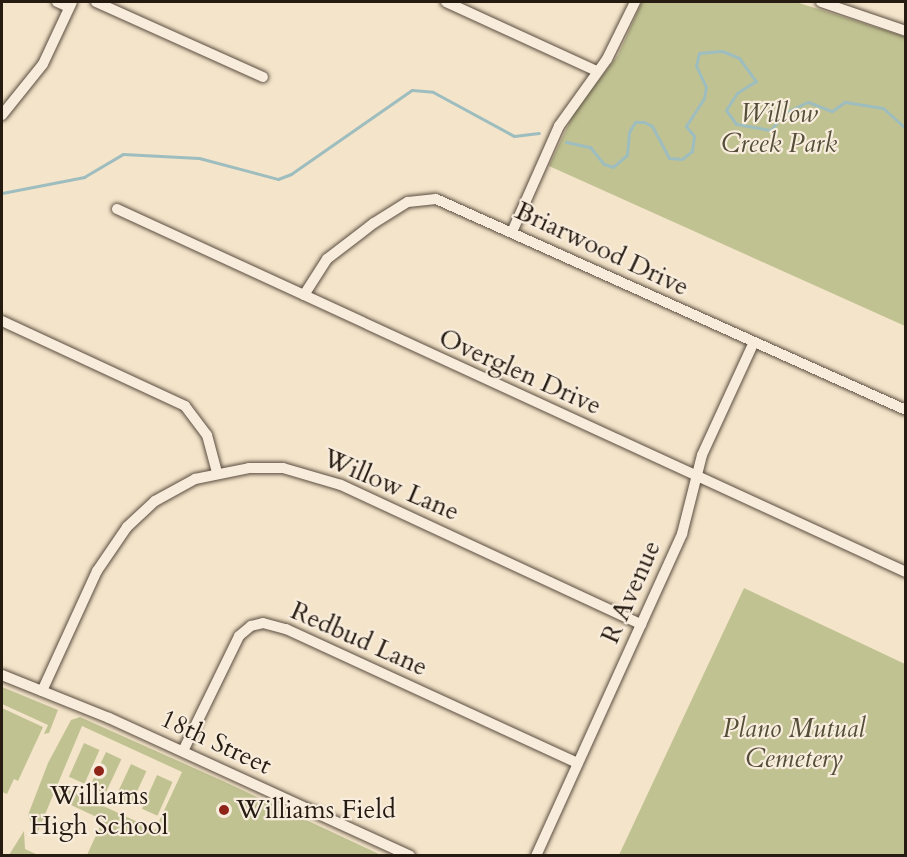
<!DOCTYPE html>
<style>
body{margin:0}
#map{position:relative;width:907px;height:857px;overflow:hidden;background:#f4e4ca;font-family:Cardo,serif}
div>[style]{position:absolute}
.green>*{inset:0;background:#c1c292;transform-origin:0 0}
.stream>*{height:3px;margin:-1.5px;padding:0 1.5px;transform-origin:1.5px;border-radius:1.5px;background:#9ebdbf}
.roads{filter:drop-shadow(0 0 2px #5a4d3f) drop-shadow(0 0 2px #5a4d3f)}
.minor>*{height:10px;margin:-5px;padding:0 5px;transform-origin:5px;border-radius:5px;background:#f8eddd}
.dots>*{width:16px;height:16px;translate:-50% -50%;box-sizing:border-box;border:3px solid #f8eddd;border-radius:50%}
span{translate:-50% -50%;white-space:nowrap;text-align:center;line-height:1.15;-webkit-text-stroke:4.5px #f8eddd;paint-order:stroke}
.park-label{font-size:26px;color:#544d38;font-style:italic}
.street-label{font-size:26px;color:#261b11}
.poi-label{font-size:26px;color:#261b11}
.left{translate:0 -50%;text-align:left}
.frame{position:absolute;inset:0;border:3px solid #261b11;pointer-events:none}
</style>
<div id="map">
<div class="green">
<i style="clip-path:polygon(642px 2px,796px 2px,906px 37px,905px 326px,549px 166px,574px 113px,618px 55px)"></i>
<i style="clip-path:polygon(744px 588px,905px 664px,905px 855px,619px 855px)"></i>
<i style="clip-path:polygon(2px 687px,58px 710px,49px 733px,44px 734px,48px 725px,2px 704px)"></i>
<i style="clip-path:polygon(2px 708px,43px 727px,18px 781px,14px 779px,7px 794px,2px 792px)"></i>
<i style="clip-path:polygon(80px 717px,223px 781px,381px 855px,87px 855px,103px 820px,56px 798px,58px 785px,155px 830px,182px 772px,82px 726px,36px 836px,28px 815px,48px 763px,71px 720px)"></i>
<i style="left:84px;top:743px;width:17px;height:37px;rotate:24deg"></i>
<i style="left:106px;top:752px;width:17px;height:38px;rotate:25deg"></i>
<i style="left:131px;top:764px;width:17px;height:37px;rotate:25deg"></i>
<i style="left:157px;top:775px;width:17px;height:37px;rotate:24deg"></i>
<i style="clip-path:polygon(24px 831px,25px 849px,36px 854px,9px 855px)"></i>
</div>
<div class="stream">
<i style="left:566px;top:142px;width:25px;rotate:12deg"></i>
<i style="left:590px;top:147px;width:22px;rotate:51deg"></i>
<i style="left:604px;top:164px;width:9px;rotate:18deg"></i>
<i style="left:613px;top:167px;width:18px;rotate:-41deg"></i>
<i style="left:627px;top:155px;width:23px;rotate:-85deg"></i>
<i style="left:629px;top:132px;width:12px;rotate:-59deg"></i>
<i style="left:635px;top:122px;width:9px"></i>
<i style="left:644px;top:122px;width:9px;rotate:27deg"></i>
<i style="left:652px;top:126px;width:36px;rotate:62deg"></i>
<i style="left:669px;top:158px;width:13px;rotate:4deg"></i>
<i style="left:682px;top:159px;width:13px;rotate:-39deg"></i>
<i style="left:692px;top:151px;width:15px;rotate:-82deg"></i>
<i style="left:694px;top:136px;width:13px;rotate:-129deg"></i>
<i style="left:686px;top:126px;width:33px;rotate:-57deg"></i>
<i style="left:704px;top:98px;width:11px;rotate:-80deg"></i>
<i style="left:706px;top:87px;width:23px;rotate:-115deg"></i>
<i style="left:696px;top:66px;width:13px;rotate:-77deg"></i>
<i style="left:699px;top:53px;width:23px;rotate:-5deg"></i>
<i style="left:722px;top:51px;width:18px;rotate:22deg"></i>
<i style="left:739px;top:58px;width:29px;rotate:54deg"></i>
<i style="left:756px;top:81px;width:22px;rotate:148deg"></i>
<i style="left:737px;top:93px;width:20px;rotate:123deg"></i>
<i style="left:726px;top:110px;width:17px;rotate:54deg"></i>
<i style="left:736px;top:124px;width:36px;rotate:10deg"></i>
<i style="left:771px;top:130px;width:21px;rotate:-53deg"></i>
<i style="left:784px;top:113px;width:26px;rotate:-25deg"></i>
<i style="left:808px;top:102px;width:26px;rotate:21deg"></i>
<i style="left:832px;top:111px;width:16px;rotate:-35deg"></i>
<i style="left:845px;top:102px;width:38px;rotate:9deg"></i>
<i style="left:883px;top:108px;width:31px;rotate:42deg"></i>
<i style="left:2px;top:193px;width:84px;rotate:-11deg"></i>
<i style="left:84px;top:177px;width:45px;rotate:-30.5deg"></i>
<i style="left:123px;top:154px;width:76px;rotate:3deg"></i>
<i style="left:199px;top:158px;width:82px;rotate:14.9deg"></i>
<i style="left:278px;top:179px;width:14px;rotate:-21deg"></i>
<i style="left:291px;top:174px;width:147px;rotate:-34.8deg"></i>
<i style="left:412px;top:90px;width:21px;rotate:5deg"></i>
<i style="left:433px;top:92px;width:92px;rotate:28.5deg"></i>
<i style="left:514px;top:136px;width:25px;rotate:-7deg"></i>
</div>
<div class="roads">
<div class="minor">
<i style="left:57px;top:2px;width:13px;rotate:23deg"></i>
<i style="left:96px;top:2px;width:183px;rotate:24.2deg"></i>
<i style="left:446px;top:2px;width:166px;rotate:24.6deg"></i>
<i style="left:821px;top:2px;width:90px;rotate:18.8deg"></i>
<i style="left:2px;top:115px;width:65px;rotate:-51.2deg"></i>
<i style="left:43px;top:64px;width:68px;rotate:-64.9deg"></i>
<i style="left:117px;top:209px;width:868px;rotate:24.71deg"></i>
<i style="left:512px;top:232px;width:116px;rotate:-66.1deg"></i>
<i style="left:559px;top:126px;width:82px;rotate:-54.4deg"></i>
<i style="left:607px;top:59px;width:64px;rotate:-63.8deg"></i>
<i style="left:304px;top:295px;width:43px;rotate:-57.4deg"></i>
<i style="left:327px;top:259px;width:59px;rotate:-37.5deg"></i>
<i style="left:374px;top:223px;width:40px;rotate:-32deg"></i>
<i style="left:408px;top:202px;width:28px;rotate:-6deg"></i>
<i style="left:436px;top:199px;width:515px;rotate:24.18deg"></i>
<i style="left:2px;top:321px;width:202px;rotate:24.9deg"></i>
<i style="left:185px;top:406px;width:36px;rotate:53deg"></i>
<i style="left:207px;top:435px;width:38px;rotate:75deg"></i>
<i style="left:2px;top:675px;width:115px;rotate:21.9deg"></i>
<i style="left:109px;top:718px;width:331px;rotate:24.6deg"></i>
<i style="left:42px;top:691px;width:132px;rotate:-65.4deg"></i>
<i style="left:97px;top:571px;width:53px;rotate:-55.7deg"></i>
<i style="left:127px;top:527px;width:38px;rotate:-43deg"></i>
<i style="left:155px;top:501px;width:46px;rotate:-28.8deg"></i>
<i style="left:195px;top:479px;width:55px;rotate:-11.5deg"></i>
<i style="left:249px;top:468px;width:34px"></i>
<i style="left:283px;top:468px;width:60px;rotate:16.3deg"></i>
<i style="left:341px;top:485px;width:331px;rotate:24.9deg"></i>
<i style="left:183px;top:751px;width:128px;rotate:-64deg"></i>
<i style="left:239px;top:636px;width:16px;rotate:-40deg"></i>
<i style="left:251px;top:626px;width:12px;rotate:-14deg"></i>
<i style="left:263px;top:623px;width:24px;rotate:15deg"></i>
<i style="left:286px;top:629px;width:321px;rotate:24.7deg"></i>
<i style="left:536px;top:856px;width:354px;rotate:-65.6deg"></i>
<i style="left:682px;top:534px;width:81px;rotate:-75.8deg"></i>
<i style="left:702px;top:455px;width:124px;rotate:-65.3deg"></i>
</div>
</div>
<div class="dots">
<i style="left:99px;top:771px;background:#8f2418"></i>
<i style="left:224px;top:810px;background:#8f2418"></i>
</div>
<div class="park-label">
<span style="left:779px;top:129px">Willow<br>Creek Park</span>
<span style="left:794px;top:744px">Plano Mutual<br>Cemetery</span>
</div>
<div class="street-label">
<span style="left:602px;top:249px;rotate:25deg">Briarwood Drive</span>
<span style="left:520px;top:372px;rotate:24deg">Overglen Drive</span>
<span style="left:391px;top:485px;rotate:23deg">Willow Lane</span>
<span style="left:631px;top:592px;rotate:-66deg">R Avenue</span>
<span style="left:359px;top:639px;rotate:24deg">Redbud Lane</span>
<span style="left:216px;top:742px;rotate:25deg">18th Street</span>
</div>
<div class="poi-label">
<span style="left:99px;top:811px">Williams<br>High School</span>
<span class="left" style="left:236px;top:810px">Williams Field</span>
</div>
<div class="frame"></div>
</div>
